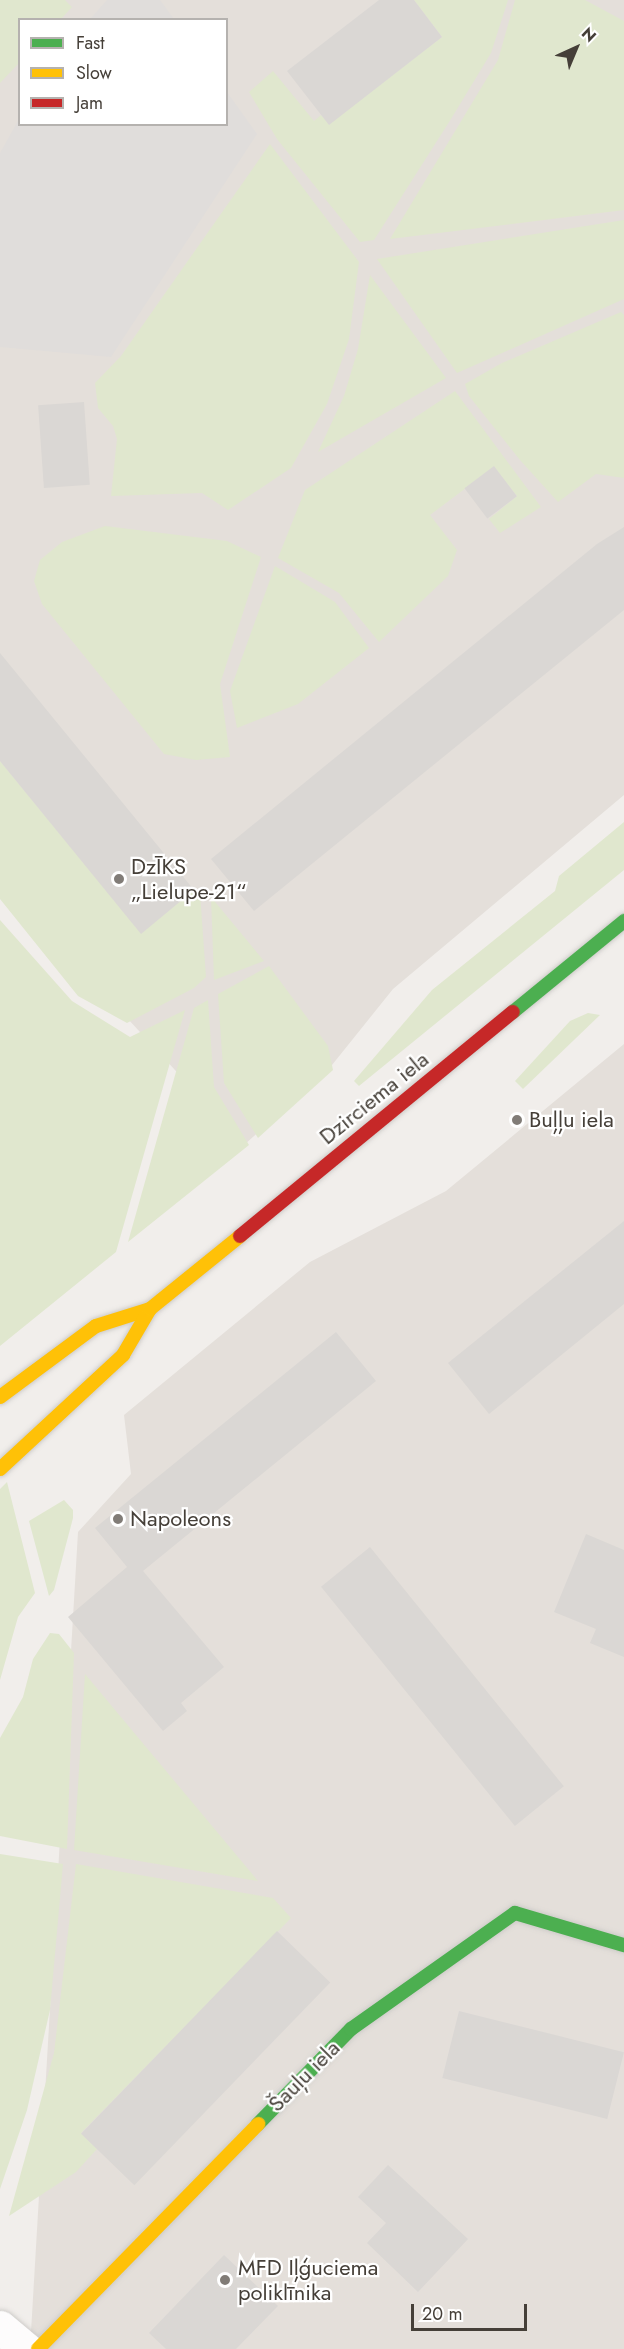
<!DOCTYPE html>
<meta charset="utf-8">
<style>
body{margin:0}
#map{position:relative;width:624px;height:2349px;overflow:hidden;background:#f1eeeb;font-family:Jost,sans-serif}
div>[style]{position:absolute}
.residential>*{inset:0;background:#e4dfda}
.green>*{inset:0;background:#e0e7ce}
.parking>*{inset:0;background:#e0dddb}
.building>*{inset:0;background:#dad7d4;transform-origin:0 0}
.roads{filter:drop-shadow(0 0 2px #ceccc9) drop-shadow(0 0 2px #ceccc9)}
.street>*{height:33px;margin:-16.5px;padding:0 16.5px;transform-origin:16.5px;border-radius:16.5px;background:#fdfcfc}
.fast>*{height:14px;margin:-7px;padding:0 7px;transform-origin:7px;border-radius:7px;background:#4caf50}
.slow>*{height:14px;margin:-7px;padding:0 7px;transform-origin:7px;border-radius:7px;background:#ffc107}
.jam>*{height:14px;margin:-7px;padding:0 7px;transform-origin:7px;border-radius:7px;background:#c62828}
.dots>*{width:16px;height:16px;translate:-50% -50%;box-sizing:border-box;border:3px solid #fff;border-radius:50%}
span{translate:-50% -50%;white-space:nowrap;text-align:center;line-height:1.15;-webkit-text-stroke:4.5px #fff;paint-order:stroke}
.poi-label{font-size:22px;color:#453f38}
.left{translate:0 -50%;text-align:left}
.street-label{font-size:22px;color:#453f38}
.legend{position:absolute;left:18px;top:18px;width:210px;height:108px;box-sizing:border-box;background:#fff;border:2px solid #b5b2af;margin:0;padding:8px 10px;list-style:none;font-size:18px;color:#453f38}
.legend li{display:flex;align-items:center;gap:12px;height:30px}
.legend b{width:30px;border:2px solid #b5b2af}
.north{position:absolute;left:546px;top:18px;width:60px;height:60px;-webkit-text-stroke:4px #fff;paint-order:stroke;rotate:44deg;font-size:16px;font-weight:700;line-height:24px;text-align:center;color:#453f38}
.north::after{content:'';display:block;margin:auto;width:21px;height:27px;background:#453f38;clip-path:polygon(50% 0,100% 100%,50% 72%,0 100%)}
.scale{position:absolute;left:411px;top:2304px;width:116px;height:27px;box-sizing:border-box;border:3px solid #453f38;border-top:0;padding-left:8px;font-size:18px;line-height:21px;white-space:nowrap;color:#453f38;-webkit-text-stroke:4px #fff;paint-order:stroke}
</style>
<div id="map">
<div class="residential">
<i style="clip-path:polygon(evenodd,0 0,624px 0,624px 795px,393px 989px,328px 1070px,244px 1145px,0 880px,0 0,20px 20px,226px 20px,226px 124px,20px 124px,20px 20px)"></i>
<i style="clip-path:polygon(624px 1044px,624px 2349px,30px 2349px,78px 1532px,131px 1474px,124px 1415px,310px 1262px,446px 1191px)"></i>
</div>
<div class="green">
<i style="clip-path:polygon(0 0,65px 0,72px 7px,61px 19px,20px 20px,19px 63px,0 83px)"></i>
<i style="clip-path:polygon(414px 0,508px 0,491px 53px,451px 119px,374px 240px,360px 242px,277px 139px,249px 92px,273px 71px,314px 121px,321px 115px,329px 124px,442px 37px)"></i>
<i style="clip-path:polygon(515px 0,585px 0,624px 21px,624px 210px,390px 239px,498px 60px)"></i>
<i style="clip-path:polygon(270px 144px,359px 262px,349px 339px,327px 404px,291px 468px,228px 510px,202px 493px,111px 496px,117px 439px,113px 426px,98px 408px,95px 383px,121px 356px)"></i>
<i style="clip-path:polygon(624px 220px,624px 299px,457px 373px,377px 259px)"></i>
<i style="clip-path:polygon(370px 275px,446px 378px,318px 452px,344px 396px,358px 349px)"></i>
<i style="clip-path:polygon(621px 312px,624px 315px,624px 478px,596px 474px,558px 502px,520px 460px,469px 396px,465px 384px,502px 363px)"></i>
<i style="clip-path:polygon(455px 391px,541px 507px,500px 533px,489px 519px,517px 496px,494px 467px,430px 515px,457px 550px,448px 576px,379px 642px,339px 593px,278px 558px,305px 490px)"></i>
<i style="clip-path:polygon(105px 526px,227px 541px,261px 557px,220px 684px,230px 757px,196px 760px,164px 754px,42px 604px,34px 581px,40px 560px,62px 542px)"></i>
<i style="clip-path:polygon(275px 566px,335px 602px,369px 648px,298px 704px,237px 728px,230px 691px)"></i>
<i style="clip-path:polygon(0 761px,141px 933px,194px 890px,200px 893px,206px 977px,194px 988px,127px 1023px,78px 996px,0 899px)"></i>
<i style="clip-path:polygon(624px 822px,624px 870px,359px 1086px,354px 1081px,432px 990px,555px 891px,559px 876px)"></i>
<i style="clip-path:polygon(211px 897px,264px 961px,214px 980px)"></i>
<i style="clip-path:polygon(0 920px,72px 1001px,130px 1037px,185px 1010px,116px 1252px,0 1346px)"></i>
<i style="clip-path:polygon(269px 966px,328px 1046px,333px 1070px,258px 1138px,224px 1083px,218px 994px)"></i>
<i style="clip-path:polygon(208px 1000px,214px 1087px,249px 1145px,128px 1242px,194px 1008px)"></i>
<i style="clip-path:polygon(588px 1013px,600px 1015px,523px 1089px,515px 1081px,570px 1021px)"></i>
<i style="clip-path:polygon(7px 1482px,35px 1593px,18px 1617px,0 1680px,0 1489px)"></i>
<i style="clip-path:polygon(64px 1500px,73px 1510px,73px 1518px,54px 1590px,49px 1596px,29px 1521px)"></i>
<i style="clip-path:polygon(50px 1633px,59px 1634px,74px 1653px,67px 1849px,0 1836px,0 1738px,23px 1697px,33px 1659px)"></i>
<i style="clip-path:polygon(85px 1674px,258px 1881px,74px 1850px)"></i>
<i style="clip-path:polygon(0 1854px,63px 1864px,50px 2010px,27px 2110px,0 2189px)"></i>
<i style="clip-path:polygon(76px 1864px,273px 1898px,291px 1918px,81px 2133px,97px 2149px,76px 2172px,9px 2216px,54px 2053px)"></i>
</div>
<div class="parking">
<i style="clip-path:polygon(107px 0,160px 0,174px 19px,90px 19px)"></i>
<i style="clip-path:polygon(227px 92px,257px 134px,111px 357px,0 347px,0 153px,19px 119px,20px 124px,226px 124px)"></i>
</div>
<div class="building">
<i style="clip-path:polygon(379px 0,414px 0,442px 37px,329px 125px,287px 71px)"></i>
<i style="left:84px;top:402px;width:83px;height:46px;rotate:86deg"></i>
<i style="left:494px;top:466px;width:38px;height:37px;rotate:53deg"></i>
<i style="clip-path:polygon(624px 527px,624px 610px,254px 911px,211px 859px,597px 544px)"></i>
<i style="clip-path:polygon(0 653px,194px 890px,141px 934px,0 761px)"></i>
<i style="clip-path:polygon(624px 1221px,624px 1304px,489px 1414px,448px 1363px)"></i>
<i style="clip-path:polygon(336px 1332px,376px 1381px,143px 1571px,224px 1667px,181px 1703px,187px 1711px,163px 1731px,68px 1617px,127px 1567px,95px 1528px)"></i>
<i style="clip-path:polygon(586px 1534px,624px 1550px,624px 1657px,590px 1643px,596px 1629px,554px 1612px)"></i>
<i style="left:370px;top:1547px;width:308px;height:63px;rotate:51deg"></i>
<i style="left:277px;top:1931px;width:74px;height:282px;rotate:44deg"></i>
<i style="left:459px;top:2011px;width:170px;height:69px;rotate:14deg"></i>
<i style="clip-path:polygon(388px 2165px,468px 2239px,418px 2292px,367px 2243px,386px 2223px,358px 2197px)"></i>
<i style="clip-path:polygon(224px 2255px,278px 2306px,236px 2349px,166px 2349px,149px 2333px)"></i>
</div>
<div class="roads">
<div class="street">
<i style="left:0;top:2327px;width:34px;rotate:40deg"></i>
</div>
<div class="fast">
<i style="left:513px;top:1012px;width:144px;rotate:-39.3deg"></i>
<i style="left:258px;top:2124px;width:133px;rotate:-45.6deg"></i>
<i style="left:351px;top:2029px;width:201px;rotate:-35.3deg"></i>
<i style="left:515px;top:1913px;width:114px;rotate:16.4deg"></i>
</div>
<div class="slow">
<i style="left:0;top:1397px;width:119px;rotate:-36.5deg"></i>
<i style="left:96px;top:1326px;width:57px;rotate:-17.5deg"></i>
<i style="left:0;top:1469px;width:168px;rotate:-42.8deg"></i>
<i style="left:123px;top:1355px;width:53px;rotate:-59.6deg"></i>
<i style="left:150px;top:1309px;width:116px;rotate:-39deg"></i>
<i style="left:38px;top:2349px;width:315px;rotate:-45.6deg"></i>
</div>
<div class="jam">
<i style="left:240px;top:1236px;width:353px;rotate:-39.4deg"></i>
</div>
</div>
<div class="dots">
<i style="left:119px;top:879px;background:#817c77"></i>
<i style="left:517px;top:1120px;background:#817c77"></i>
<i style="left:118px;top:1519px;background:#817c77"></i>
<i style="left:225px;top:2280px;background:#817c77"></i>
</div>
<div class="poi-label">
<span class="left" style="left:131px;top:879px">DzĪKS<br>„Lielupe-21“</span>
<span class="left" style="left:529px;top:1120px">Buļļu iela</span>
<span class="left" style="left:130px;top:1519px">Napoleons</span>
<span class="left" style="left:238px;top:2280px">MFD Iļģuciema<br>poliklīnika</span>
</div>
<div class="street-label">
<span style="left:374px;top:1098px;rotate:-39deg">Dzirciema iela</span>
<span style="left:304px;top:2076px;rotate:-45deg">Šauļu iela</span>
</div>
<ul class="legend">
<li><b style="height:8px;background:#4caf50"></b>Fast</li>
<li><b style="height:8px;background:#ffc107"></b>Slow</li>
<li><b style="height:8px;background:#c62828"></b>Jam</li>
</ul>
<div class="north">N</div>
<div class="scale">20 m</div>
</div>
